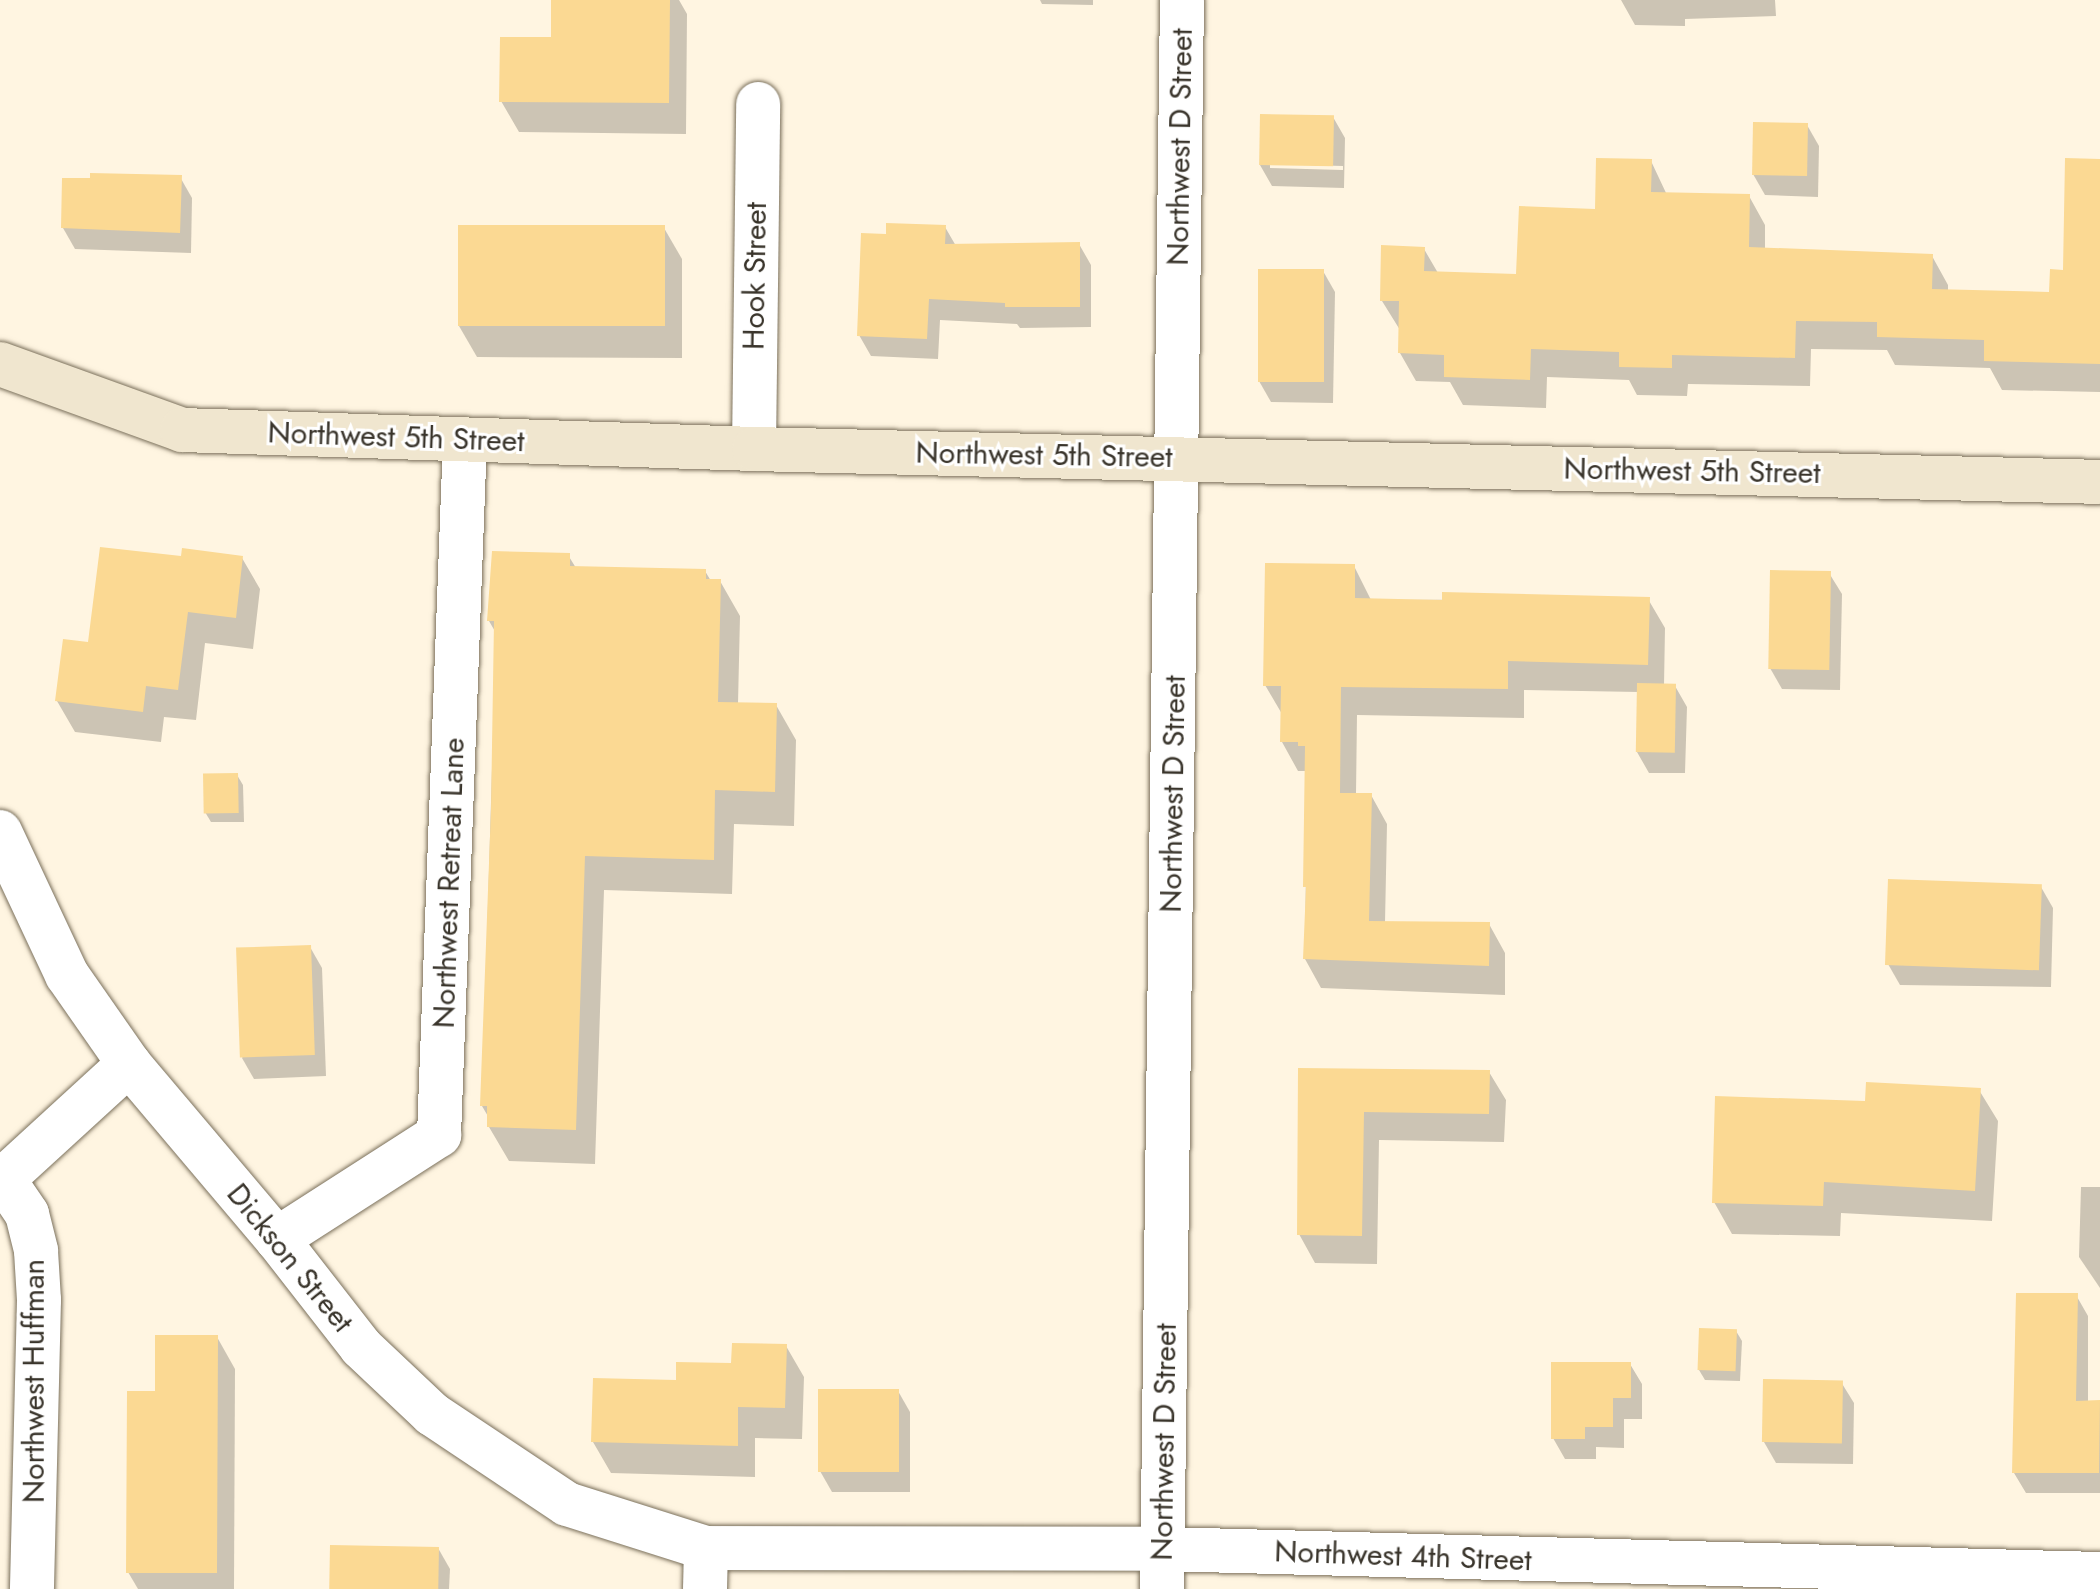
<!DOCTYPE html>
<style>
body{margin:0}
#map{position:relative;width:2100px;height:1589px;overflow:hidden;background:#fff5e1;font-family:Jost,sans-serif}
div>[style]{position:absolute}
.shadow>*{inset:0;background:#0003}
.building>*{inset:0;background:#fbd993;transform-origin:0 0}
.roads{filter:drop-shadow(0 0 2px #7b705b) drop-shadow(0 0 2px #7b705b)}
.street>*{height:44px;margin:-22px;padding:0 22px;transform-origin:22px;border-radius:22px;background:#fff}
.secondary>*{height:44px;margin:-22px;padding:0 22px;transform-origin:22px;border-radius:22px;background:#f0e6cf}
span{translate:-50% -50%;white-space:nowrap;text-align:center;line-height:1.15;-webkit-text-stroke:6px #fff;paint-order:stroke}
.street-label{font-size:30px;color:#39342b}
</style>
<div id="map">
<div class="shadow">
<i style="clip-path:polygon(553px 0,679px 0,687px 14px,686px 134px,519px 132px,501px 101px,553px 39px)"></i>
<i style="clip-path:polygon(1040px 0,1093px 0,1093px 5px,1042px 4px)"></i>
<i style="clip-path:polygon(1621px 0,1775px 0,1776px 16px,1685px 19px,1685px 26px,1635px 25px)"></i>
<i style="clip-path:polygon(evenodd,1333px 117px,1345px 138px,1344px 188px,1272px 186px,1260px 165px,1333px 117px,1270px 164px,1343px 166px,1343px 170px,1270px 168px,1270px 164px)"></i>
<i style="clip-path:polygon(1807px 125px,1819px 146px,1818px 197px,1765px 195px,1753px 174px)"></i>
<i style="clip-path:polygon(1651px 161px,1667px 195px,1749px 196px,1765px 225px,1765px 249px,1932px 256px,1948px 285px,1948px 291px,2051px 294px,2065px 272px,2100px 161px,2100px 392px,2002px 390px,1990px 368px,1895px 365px,1887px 350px,1811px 349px,1810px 386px,1688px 384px,1687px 396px,1637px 395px,1629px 380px,1547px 377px,1546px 408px,1463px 405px,1450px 382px,1416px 381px,1400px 353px,1400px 330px,1382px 301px,1424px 249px,1438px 273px,1517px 276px)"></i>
<i style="clip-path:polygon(180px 177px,192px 198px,191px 253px,75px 249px,63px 228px)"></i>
<i style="clip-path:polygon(945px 227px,956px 246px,1079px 244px,1091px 265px,1091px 327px,1020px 328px,1017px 324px,940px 320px,938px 359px,871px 356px,859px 335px,887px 236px)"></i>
<i style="clip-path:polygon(664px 228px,682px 259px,682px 358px,477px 357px,459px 326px)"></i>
<i style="clip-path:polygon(1323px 271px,1335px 292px,1333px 403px,1271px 402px,1259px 381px)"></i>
<i style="clip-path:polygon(568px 555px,576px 568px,705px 571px,711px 581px,720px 581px,740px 616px,738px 704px,776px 705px,796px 740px,794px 826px,734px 824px,732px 894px,604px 890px,595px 1164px,509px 1161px,489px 1127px,489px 1118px,482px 1106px,496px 633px,489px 621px)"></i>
<i style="clip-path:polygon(242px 558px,260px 589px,253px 649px,205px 643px,196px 720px,164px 717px,161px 742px,75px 732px,57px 701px,90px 644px,183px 559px)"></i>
<i style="clip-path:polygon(1354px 566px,1371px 600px,1648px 599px,1665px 628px,1664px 686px,1675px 686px,1687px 707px,1685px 773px,1649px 773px,1637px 752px,1639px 692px,1524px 690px,1524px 718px,1357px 715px,1356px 795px,1371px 795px,1387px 824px,1385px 923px,1489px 924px,1505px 953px,1505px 995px,1321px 988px,1305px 959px,1307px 771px,1298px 771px,1282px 742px,1282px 714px,1265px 685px)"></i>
<i style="clip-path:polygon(1829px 573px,1842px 594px,1840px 690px,1782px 689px,1770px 668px)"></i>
<i style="clip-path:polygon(237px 775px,243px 785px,244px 822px,211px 822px,205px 812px)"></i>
<i style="clip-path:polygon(2041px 887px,2053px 908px,2051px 987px,1900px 985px,1888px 964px)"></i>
<i style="clip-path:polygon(310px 947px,322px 968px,326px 1076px,254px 1079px,242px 1058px)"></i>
<i style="clip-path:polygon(1300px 1070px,1489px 1072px,1506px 1100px,1504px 1142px,1379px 1140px,1377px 1264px,1315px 1263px,1299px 1234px)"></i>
<i style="clip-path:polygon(1979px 1090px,1998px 1121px,1992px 1221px,1841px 1213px,1840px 1236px,1732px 1234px,1714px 1202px,1866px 1103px)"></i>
<i style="clip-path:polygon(2081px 1187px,2100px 1187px,2100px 1288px,2079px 1257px)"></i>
<i style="clip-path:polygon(2076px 1295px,2088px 1316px,2088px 1403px,2100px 1402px,2100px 1493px,2026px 1493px,2014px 1473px)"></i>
<i style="clip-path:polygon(1736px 1331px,1742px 1341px,1740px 1381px,1705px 1380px,1699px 1370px)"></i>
<i style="clip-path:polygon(217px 1337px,235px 1369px,234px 1589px,138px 1589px,128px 1572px,157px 1393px)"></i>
<i style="clip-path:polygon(786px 1346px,804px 1377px,802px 1439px,755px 1438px,755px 1477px,611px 1473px,593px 1442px,733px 1365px)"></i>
<i style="clip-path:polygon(1630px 1364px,1642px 1384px,1642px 1419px,1624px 1419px,1624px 1448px,1596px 1447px,1596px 1459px,1565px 1459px,1553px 1438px)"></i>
<i style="clip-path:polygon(1841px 1382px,1854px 1403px,1853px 1464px,1776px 1463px,1764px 1442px)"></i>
<i style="clip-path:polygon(898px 1391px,910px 1412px,910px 1492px,832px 1492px,820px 1471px)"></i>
<i style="clip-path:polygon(438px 1548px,450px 1569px,449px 1589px,332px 1589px)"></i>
</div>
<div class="building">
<i style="clip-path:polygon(551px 0,670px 0,669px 103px,499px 102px,500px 37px,551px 37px)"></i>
<i style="left:1260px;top:114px;width:74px;height:51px;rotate:1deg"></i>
<i style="left:1753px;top:122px;width:55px;height:53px;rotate:1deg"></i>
<i style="clip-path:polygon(1596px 158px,1652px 159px,1651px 192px,1750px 194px,1749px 247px,1933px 254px,1932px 289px,2049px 292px,2050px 269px,2063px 270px,2065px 158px,2100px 159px,2100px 364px,1984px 361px,1984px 340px,1877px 337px,1877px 322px,1796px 321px,1795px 358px,1672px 355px,1672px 368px,1619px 367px,1619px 352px,1531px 349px,1530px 380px,1444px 377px,1444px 355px,1398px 353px,1399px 301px,1380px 301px,1381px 245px,1425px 247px,1424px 271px,1516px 274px,1519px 206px,1595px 209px)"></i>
<i style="clip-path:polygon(90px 173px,182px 175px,180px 233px,61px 228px,62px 178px,90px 178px)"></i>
<i style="clip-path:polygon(886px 223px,946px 225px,945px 244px,1080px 242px,1080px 307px,1005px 307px,1005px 303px,929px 299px,927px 339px,857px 336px,861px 233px,886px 234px)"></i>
<i style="left:458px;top:225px;width:207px;height:101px"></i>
<i style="left:1258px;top:269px;width:66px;height:113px"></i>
<i style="clip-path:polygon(100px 547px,181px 556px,182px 548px,243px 556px,236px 618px,188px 612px,178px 690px,146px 686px,143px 712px,55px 701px,63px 639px,88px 642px)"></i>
<i style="clip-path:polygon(492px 551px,570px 553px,570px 566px,706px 569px,706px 579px,721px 579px,718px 702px,777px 703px,775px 792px,715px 790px,714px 860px,585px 856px,576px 1130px,487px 1127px,487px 1106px,480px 1106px,491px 809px,494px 621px,487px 621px)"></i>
<i style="clip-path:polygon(1265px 563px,1355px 564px,1355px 598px,1442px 600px,1442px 592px,1650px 597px,1648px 665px,1508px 661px,1508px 689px,1341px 687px,1340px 793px,1372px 793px,1369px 921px,1490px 922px,1489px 966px,1303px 959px,1306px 887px,1303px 887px,1305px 746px,1298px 746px,1298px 742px,1280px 742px,1281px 686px,1263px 686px)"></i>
<i style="left:1770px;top:570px;width:61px;height:99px;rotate:1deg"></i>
<i style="left:1637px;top:683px;width:39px;height:69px;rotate:1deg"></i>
<i style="left:238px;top:773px;width:40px;height:35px;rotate:89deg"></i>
<i style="left:1888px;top:879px;width:154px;height:86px;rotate:2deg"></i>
<i style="left:311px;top:945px;width:110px;height:75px;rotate:88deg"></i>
<i style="clip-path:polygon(1298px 1068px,1490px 1070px,1489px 1114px,1364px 1112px,1362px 1236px,1297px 1235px)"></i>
<i style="clip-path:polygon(1866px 1082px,1981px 1088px,1975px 1191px,1824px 1182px,1823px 1206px,1712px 1203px,1715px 1096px,1865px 1101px)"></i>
<i style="clip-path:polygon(2016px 1293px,2078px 1293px,2076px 1401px,2100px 1400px,2099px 1473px,2012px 1473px)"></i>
<i style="left:1699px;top:1328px;width:38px;height:42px;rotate:2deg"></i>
<i style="clip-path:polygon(155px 1335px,218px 1335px,217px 1573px,126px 1573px,127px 1391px,155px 1391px)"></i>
<i style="clip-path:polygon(732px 1343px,787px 1344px,785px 1408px,738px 1407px,738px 1446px,591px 1442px,593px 1378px,676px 1380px,676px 1362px,731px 1363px)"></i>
<i style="clip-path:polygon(1551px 1362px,1631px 1362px,1631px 1398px,1613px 1398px,1613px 1427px,1585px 1427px,1585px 1439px,1551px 1439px)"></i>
<i style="left:1763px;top:1379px;width:80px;height:63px;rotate:1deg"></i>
<i style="left:818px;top:1389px;width:81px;height:83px"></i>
<i style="left:330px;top:1545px;width:109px;height:44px;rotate:1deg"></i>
</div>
<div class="roads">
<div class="street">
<i style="left:754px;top:449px;width:345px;rotate:-89.3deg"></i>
<i style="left:0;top:832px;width:158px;rotate:64.9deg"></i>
<i style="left:67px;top:975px;width:108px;rotate:55.1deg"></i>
<i style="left:129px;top:1064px;width:229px;rotate:49.8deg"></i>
<i style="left:277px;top:1239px;width:137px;rotate:52.1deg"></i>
<i style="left:361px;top:1347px;width:98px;rotate:43.3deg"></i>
<i style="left:432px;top:1414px;width:162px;rotate:33.7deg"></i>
<i style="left:567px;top:1504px;width:146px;rotate:17.6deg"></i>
<i style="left:706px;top:1548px;width:457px;rotate:0.1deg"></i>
<i style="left:1163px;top:1549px;width:937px;rotate:1.53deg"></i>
<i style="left:4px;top:1180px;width:41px;rotate:55.9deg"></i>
<i style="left:27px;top:1214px;width:38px;rotate:76deg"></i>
<i style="left:36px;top:1251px;width:49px;rotate:86.5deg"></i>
<i style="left:39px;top:1300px;width:289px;rotate:91.4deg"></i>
<i style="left:0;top:1182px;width:175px;rotate:-42.5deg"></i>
<i style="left:277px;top:1239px;width:193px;rotate:-32.7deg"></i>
<i style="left:439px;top:1135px;width:696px;rotate:-87.86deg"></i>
<i style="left:705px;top:1589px;width:41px;rotate:-88.6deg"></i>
<i style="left:1162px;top:1589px;width:1589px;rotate:-89.28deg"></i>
</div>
<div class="secondary">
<i style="left:0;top:364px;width:194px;rotate:19.9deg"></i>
<i style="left:182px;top:430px;width:572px;rotate:1.9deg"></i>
<i style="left:754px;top:449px;width:1346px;rotate:1.4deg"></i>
</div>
</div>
<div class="street-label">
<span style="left:1180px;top:147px;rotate:-89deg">Northwest D Street</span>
<span style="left:755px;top:276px;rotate:-89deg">Hook Street</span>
<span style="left:396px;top:437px;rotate:2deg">Northwest 5th Street</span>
<span style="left:1044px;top:455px;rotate:1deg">Northwest 5th Street</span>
<span style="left:1692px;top:471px;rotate:1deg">Northwest 5th Street</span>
<span style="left:1173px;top:794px;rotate:-89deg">Northwest D Street</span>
<span style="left:449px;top:883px;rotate:-88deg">Northwest Retreat Lane</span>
<span style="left:290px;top:1258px;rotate:51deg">Dickson Street</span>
<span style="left:34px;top:1381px;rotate:-90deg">Northwest Huffman</span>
<span style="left:1164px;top:1442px;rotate:-89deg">Northwest D Street</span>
<span style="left:1403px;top:1556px;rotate:2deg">Northwest 4th Street</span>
</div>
</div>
